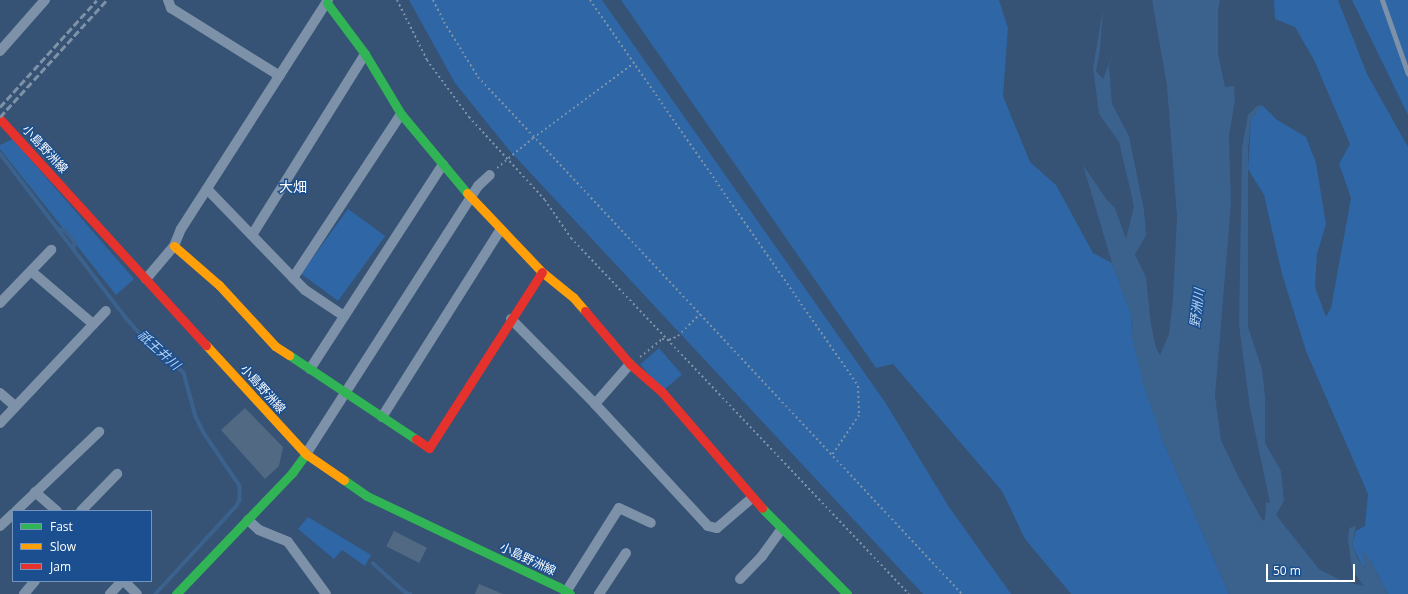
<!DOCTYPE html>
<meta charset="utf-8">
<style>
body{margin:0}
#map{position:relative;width:1408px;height:594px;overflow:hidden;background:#365274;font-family:"Open Sans","Noto Sans JP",sans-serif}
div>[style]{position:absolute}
.green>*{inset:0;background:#2f66a5;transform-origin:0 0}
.water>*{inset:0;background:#3b618d}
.stream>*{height:3.5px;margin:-1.75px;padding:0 1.75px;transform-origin:1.75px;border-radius:1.75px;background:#3b618d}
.building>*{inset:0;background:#526984;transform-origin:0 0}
.path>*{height:2px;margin-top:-1px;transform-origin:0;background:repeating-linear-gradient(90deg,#7d92a8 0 2px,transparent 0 5px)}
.lane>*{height:5px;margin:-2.5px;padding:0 2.5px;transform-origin:2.5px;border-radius:2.5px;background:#7d92a8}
.street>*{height:10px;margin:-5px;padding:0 5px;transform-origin:5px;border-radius:5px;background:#7d92a8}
.fast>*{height:9px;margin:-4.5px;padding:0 4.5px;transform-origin:4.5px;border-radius:4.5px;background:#30b455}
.slow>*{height:9px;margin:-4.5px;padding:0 4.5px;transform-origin:4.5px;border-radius:4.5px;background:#ff9f0a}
.jam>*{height:9px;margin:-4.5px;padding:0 4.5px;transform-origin:4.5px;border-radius:4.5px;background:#e5322d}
.rail>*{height:3px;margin-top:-1.5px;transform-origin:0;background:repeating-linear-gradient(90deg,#7e92a7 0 7px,transparent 0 10px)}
span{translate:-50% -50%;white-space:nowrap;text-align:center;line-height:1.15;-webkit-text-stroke:3px #1b4f8f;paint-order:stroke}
.street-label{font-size:12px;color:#fff}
.water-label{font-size:13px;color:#b5d3f5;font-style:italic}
.quarter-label{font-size:14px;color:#fff}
.legend{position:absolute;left:12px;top:510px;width:140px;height:72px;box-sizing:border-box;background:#1b4f8f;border:1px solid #7695bc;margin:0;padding:5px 7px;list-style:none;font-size:12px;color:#fff}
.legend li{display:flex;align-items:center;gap:8px;height:20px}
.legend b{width:20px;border:1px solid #7695bc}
.scale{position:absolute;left:1266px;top:564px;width:89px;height:18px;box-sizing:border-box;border:2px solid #fff;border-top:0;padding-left:5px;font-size:12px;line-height:14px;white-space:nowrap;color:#fff;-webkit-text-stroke:3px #1b4f8f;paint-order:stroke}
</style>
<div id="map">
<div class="green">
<i style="clip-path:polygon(409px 0,602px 0,885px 402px,949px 507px,1011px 594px,923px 594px,509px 150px,455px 83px)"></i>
<i style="clip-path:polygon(621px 0,999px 0,1008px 28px,1003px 96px,1030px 162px,1056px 185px,1093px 253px,1112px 263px,1131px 314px,1132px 337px,1163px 441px,1229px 594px,1071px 594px,1025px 539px,1002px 491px,893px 364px,876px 368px)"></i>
<i style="clip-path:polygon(1274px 0,1338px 0,1367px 74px,1408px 147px,1408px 594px,1388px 594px,1371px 561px,1365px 564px,1364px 569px,1352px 545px,1356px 531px,1365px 526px,1368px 494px,1306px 351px,1282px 274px,1264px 195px,1248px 169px,1251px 120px,1262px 105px,1277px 120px,1306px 137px,1316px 163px,1326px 224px,1317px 254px,1315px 287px,1326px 317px,1331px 308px,1351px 198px,1339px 164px,1350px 144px,1314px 60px,1295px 27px,1275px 19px)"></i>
<i style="clip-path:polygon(1352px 0,1408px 0,1408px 115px)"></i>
<i style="clip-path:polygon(13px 139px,134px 279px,116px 295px,0 149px,0 145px)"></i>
<i style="left:348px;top:209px;width:46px;height:80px;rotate:36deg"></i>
<i style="left:659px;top:348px;width:35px;height:25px;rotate:49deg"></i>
<i style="clip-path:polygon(308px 517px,371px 555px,365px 566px,342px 550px,334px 559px,298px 529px)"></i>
</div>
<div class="water">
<i style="clip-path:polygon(1152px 0,1220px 0,1218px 10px,1218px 54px,1225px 87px,1234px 86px,1235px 100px,1229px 136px,1231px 204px,1215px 396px,1221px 440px,1239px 478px,1263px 521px,1265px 519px,1266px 502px,1270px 503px,1250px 408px,1239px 325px,1242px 148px,1248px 115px,1257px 106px,1262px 105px,1251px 120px,1248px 149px,1248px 327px,1262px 369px,1265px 397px,1265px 443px,1281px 471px,1284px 501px,1276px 515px,1319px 569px,1340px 580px,1364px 586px,1352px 570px,1348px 539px,1349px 528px,1356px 526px,1352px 545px,1358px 559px,1364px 568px,1365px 564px,1361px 549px,1371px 561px,1388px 594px,1229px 594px,1163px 441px,1143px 384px,1132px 337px,1131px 314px,1112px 263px,1083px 165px,1107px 200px,1115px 208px,1126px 239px,1134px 206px,1119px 142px,1099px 114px,1093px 68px,1103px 8px,1100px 51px,1096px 71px,1103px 79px,1113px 53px,1109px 66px,1112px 104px,1129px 136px,1144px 210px,1146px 235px,1135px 255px,1146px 277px,1151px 325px,1156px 348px,1160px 355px,1169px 334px,1173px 298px,1177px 217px,1167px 86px)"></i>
</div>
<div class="stream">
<i style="left:0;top:153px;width:208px;rotate:52.6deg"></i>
<i style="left:126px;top:318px;width:31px;rotate:48deg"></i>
<i style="left:147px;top:341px;width:49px;rotate:40.9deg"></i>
<i style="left:184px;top:373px;width:46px;rotate:74.7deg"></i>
<i style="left:196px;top:417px;width:18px;rotate:63deg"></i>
<i style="left:204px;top:433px;width:64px;rotate:55.8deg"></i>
<i style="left:240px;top:486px;width:14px;rotate:90deg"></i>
<i style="left:240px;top:500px;width:7px;rotate:117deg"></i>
<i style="left:237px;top:506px;width:120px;rotate:132.6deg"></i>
<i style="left:58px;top:229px;width:8px;rotate:14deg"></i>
<i style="left:66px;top:231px;width:14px;rotate:51deg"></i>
<i style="left:75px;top:242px;width:8px;rotate:97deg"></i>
<i style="left:373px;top:563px;width:42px;rotate:42.1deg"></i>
<i style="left:404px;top:591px;width:7px;rotate:27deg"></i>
</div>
<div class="building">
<i style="clip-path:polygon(245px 408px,283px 447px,279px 466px,265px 479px,221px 430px)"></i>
<i style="left:394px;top:531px;width:37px;height:17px;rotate:27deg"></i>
<i style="clip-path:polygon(479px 584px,503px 594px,475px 594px)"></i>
</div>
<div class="path">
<i style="left:397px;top:0;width:67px;rotate:63.4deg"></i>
<i style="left:427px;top:60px;width:71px;rotate:53.6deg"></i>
<i style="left:469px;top:117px;width:113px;rotate:47.5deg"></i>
<i style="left:545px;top:200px;width:46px;rotate:55.6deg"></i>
<i style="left:571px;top:238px;width:491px;rotate:46.5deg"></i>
<i style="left:433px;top:0;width:25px;rotate:63deg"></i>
<i style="left:444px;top:22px;width:65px;rotate:58.3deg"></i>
<i style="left:478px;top:77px;width:708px;rotate:46.89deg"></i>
<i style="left:590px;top:0;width:470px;rotate:55.2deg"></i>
<i style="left:858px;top:386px;width:29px;rotate:88deg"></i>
<i style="left:859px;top:415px;width:48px;rotate:124deg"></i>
<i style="left:497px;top:168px;width:47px;rotate:-39.8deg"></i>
<i style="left:533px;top:138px;width:126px;rotate:-36.6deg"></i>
<i style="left:640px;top:357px;width:28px;rotate:-39deg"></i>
<i style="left:662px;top:339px;width:7px;rotate:8deg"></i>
<i style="left:669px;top:340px;width:10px;rotate:-24deg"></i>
<i style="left:678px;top:336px;width:31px;rotate:-45deg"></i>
</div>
<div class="lane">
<i style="left:1382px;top:0;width:78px;rotate:70.6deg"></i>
</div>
<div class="street">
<i style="left:168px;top:0;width:9px;rotate:69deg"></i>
<i style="left:171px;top:8px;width:128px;rotate:32deg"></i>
<i style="left:0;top:51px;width:68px;rotate:-48.6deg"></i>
<i style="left:207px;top:189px;width:141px;rotate:45.9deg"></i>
<i style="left:305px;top:290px;width:47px;rotate:33.7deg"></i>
<i style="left:252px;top:235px;width:213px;rotate:-58deg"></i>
<i style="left:31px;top:271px;width:82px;rotate:40.5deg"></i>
<i style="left:293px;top:278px;width:196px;rotate:-56.6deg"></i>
<i style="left:146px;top:279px;width:43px;rotate:-49.7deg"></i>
<i style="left:174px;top:246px;width:18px;rotate:-68deg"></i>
<i style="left:181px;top:229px;width:272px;rotate:-57.3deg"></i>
<i style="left:0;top:303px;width:74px;rotate:-46.1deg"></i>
<i style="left:511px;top:319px;width:120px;rotate:45.3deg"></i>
<i style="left:595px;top:404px;width:166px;rotate:47.2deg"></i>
<i style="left:708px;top:526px;width:9px;rotate:13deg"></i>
<i style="left:717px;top:528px;width:46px;rotate:-40.6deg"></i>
<i style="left:310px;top:369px;width:244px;rotate:-57deg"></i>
<i style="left:0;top:393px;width:20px;rotate:41deg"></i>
<i style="left:595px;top:404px;width:53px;rotate:-48.8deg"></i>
<i style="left:382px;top:417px;width:222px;rotate:-57.7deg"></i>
<i style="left:0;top:423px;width:154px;rotate:-46.6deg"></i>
<i style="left:306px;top:454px;width:318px;rotate:-57.3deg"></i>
<i style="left:478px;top:186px;width:16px;rotate:-43deg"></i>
<i style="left:35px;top:492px;width:29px;rotate:41deg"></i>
<i style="left:16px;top:511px;width:115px;rotate:-43.6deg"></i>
<i style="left:81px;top:511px;width:52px;rotate:-45.8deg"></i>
<i style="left:248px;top:520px;width:15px;rotate:42deg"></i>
<i style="left:259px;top:530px;width:31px;rotate:22deg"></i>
<i style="left:288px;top:542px;width:64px;rotate:53.8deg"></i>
<i style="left:0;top:526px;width:18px;rotate:-43deg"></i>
<i style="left:740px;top:579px;width:32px;rotate:-46deg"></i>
<i style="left:762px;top:556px;width:34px;rotate:-54deg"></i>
<i style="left:124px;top:581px;width:18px;rotate:45deg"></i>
<i style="left:566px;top:592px;width:99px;rotate:-57.8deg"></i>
<i style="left:619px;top:508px;width:35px;rotate:25deg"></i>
<i style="left:24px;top:594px;width:17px;rotate:-50deg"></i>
<i style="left:110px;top:594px;width:18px;rotate:-47deg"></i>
<i style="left:599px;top:594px;width:49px;rotate:-56.6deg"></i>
</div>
<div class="fast">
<i style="left:327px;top:3px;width:64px;rotate:53.3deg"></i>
<i style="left:365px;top:54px;width:70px;rotate:59deg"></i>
<i style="left:401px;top:114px;width:103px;rotate:50.1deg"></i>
<i style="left:289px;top:355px;width:152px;rotate:33.5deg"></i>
<i style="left:344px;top:480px;width:28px;rotate:35deg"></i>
<i style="left:367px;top:496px;width:212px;rotate:25.4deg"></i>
<i style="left:559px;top:587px;width:13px;rotate:32deg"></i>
<i style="left:762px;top:508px;width:121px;rotate:45.3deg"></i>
<i style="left:176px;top:594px;width:168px;rotate:-46.2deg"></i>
<i style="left:292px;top:473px;width:24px;rotate:-54deg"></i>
</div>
<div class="slow">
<i style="left:467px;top:193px;width:109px;rotate:46.5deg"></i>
<i style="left:542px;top:272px;width:40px;rotate:39deg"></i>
<i style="left:573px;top:297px;width:18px;rotate:49deg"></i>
<i style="left:174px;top:246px;width:60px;rotate:40.9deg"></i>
<i style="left:219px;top:285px;width:83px;rotate:47.4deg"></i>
<i style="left:275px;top:346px;width:17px;rotate:33deg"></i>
<i style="left:206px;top:345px;width:148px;rotate:47.5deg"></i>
<i style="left:306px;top:454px;width:46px;rotate:34.4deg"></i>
</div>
<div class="jam">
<i style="left:0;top:119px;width:306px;rotate:47.7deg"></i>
<i style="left:585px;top:311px;width:70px;rotate:49.7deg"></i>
<i style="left:630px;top:364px;width:43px;rotate:41.2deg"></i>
<i style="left:662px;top:392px;width:153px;rotate:49.2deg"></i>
<i style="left:416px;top:439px;width:16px;rotate:35deg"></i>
<i style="left:429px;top:448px;width:209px;rotate:-57.3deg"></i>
</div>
<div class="rail">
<i style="left:0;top:107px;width:144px;rotate:-47.8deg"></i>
<i style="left:0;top:117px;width:159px;rotate:-47.6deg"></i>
</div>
<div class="street-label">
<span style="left:45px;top:149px;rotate:47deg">小島野洲線</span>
<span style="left:263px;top:389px;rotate:48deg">小島野洲線</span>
<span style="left:528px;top:559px;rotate:25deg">小島野洲線</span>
</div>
<div class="water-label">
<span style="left:1197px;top:308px;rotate:-83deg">野洲川</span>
<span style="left:159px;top:350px;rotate:42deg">祇王井川</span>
</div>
<div class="quarter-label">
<span style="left:293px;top:187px">大畑</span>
</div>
<ul class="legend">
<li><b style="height:5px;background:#30b455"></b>Fast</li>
<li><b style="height:5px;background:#ff9f0a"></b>Slow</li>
<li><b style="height:5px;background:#e5322d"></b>Jam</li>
</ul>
<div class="scale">50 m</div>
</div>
